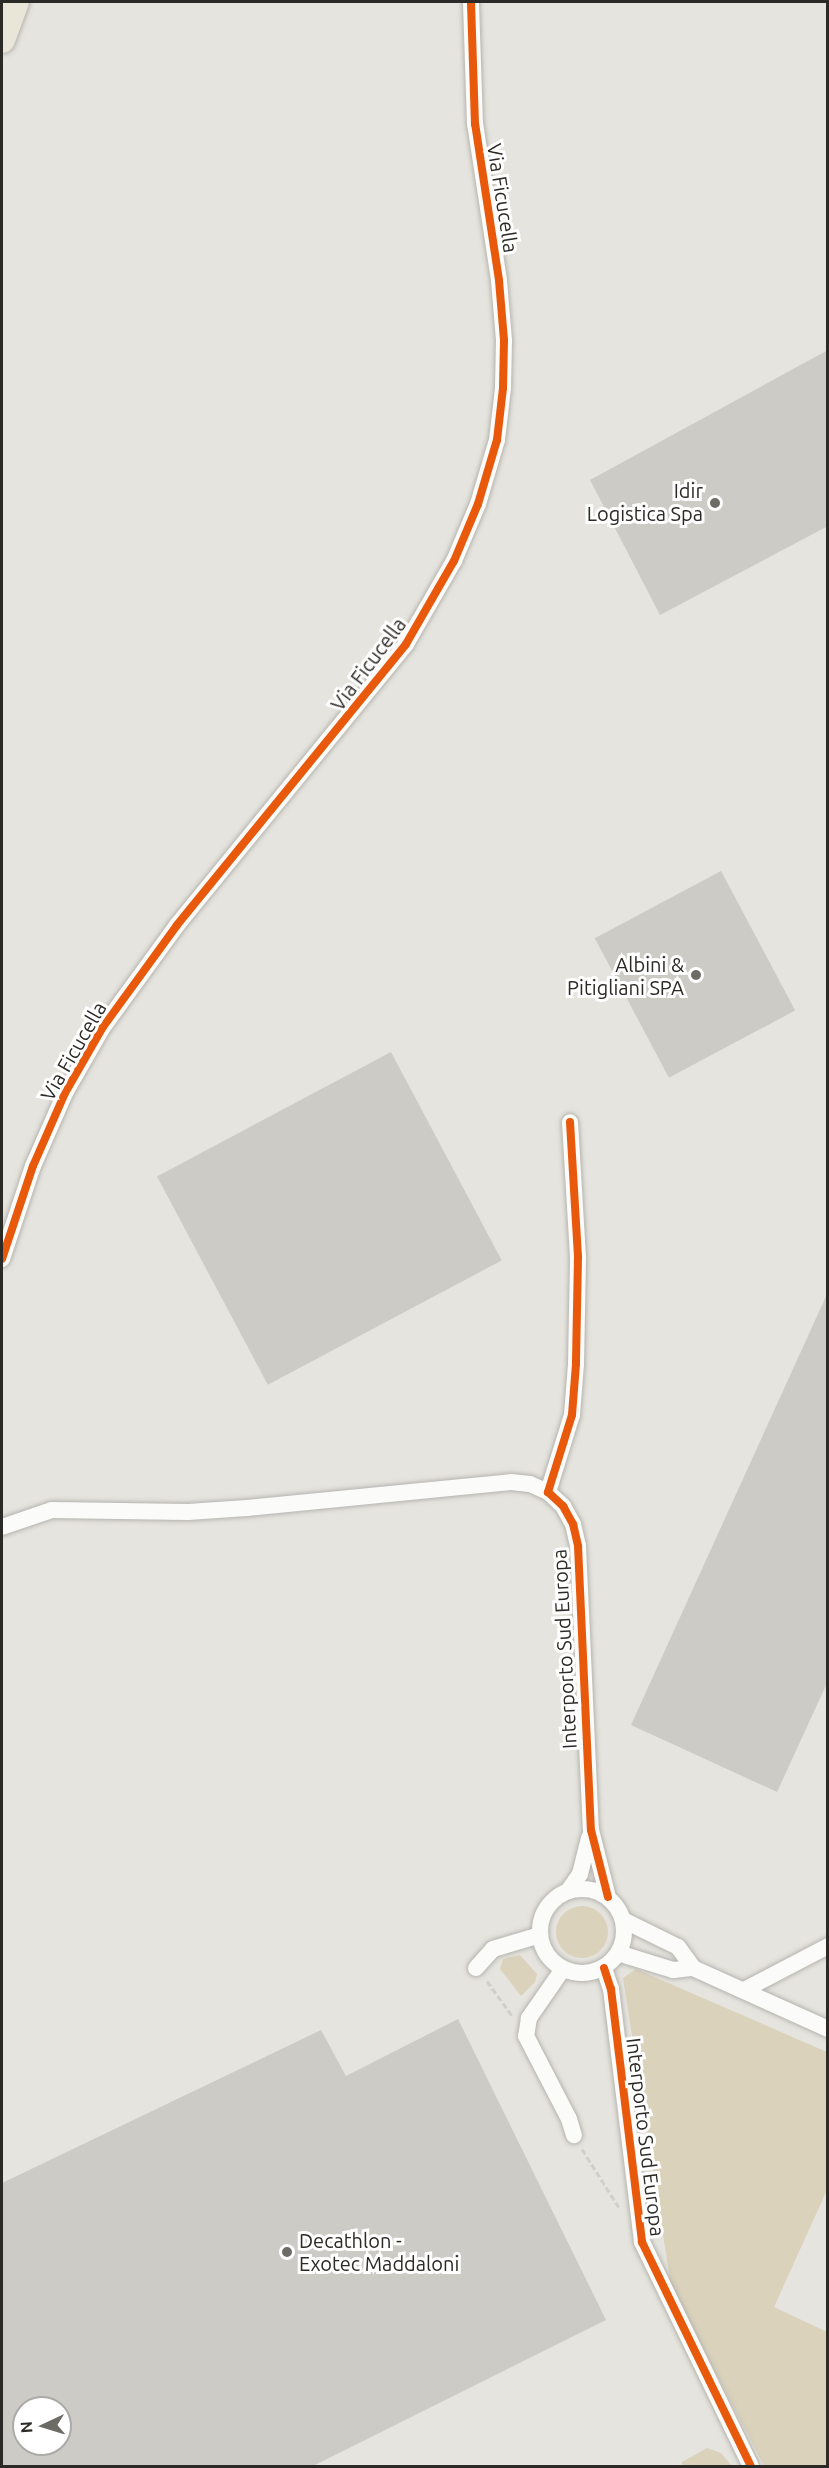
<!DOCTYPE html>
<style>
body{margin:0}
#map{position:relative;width:829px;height:2468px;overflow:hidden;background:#e6e4de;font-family:Ubuntu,sans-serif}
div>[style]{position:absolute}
.green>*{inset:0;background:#dad2bb}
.round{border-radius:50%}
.building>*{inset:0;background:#cccbc6;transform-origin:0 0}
.path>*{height:3px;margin-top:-1.5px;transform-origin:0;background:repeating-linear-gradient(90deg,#d0cfcd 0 6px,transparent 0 9px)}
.roads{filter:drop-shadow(0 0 2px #b5b4af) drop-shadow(0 0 2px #b5b4af)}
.minor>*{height:16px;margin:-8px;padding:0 8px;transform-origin:8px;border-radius:8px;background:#fbfbfa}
.minor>.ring{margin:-8px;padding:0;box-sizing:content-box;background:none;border:16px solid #fbfbfa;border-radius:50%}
.highway>*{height:26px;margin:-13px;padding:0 13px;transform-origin:13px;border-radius:13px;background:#e9e5d8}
.cycleway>*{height:8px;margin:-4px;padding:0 4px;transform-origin:4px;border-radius:4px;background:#e8590c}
.dots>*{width:16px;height:16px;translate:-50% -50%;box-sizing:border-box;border:3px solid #fff;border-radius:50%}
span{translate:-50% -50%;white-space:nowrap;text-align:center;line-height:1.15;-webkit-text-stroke:6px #fff;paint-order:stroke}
.street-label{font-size:20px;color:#2c2a26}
.poi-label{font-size:20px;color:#2c2a26}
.right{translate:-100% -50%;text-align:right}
.left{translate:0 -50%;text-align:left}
.frame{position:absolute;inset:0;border:3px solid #2c2a26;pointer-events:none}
.north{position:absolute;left:12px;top:2396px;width:60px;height:60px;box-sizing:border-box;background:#fff;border:2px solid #abaaa8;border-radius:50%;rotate:266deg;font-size:16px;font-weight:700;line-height:24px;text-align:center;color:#2c2a26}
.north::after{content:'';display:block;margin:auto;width:21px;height:27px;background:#6d6b66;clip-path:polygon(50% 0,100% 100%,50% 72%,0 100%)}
</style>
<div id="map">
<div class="green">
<i class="round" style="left:556px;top:1906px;width:52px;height:52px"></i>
<i style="clip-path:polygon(520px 1955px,537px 1974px,535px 1982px,521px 1996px,500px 1969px,503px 1959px)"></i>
<i style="clip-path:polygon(636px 1969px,827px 2052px,827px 2190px,774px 2307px,827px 2332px,827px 2466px,764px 2466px,671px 2286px,623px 1978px)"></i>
<i style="clip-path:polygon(707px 2448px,721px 2453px,732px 2466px,682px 2466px,682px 2462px)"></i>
</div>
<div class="building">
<i style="clip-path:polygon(828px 350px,828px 526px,660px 615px,590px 480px)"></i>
<i style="left:721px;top:871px;width:158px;height:143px;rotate:62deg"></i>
<i style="left:391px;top:1052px;width:236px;height:265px;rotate:62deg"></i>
<i style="clip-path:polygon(828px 1292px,828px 1681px,777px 1792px,631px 1725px)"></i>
<i style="clip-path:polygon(evenodd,458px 2019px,606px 2320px,313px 2466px,2px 2466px,2px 2183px,321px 2030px,346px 2076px,458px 2019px,24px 2408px,60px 2408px,60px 2444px,24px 2444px,24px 2408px)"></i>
</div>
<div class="path">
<i style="left:487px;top:1981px;width:44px;rotate:54.2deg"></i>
<i style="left:582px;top:2149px;width:71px;rotate:57.7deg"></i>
</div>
<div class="roads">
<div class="minor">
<i style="left:2px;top:1259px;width:98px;rotate:-71.6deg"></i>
<i style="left:33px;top:1166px;width:80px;rotate:-66.3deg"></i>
<i style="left:65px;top:1093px;width:76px;rotate:-60.1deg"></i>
<i style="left:103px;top:1027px;width:126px;rotate:-54deg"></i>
<i style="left:177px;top:925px;width:362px;rotate:-50.8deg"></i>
<i style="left:406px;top:644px;width:96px;rotate:-60deg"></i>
<i style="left:454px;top:561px;width:62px;rotate:-67.2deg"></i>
<i style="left:478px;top:504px;width:67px;rotate:-73.5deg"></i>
<i style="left:497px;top:440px;width:52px;rotate:-83.4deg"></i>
<i style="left:503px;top:388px;width:48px;rotate:-88.8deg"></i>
<i style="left:504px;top:340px;width:60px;rotate:-94.8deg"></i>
<i style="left:499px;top:280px;width:158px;rotate:-98.7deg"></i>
<i style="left:475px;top:124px;width:122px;rotate:-91.9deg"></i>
<i style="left:548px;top:1492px;width:81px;rotate:-72.7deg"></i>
<i style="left:572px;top:1415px;width:51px;rotate:-85.5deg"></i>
<i style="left:576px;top:1364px;width:107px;rotate:-88.9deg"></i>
<i style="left:578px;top:1257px;width:135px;rotate:-93.4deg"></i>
<i style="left:2px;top:1527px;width:53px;rotate:-18.8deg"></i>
<i style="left:52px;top:1510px;width:136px;rotate:0.8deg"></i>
<i style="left:188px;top:1512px;width:59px;rotate:-3.9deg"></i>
<i style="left:247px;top:1508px;width:265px;rotate:-5.6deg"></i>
<i style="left:511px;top:1482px;width:19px;rotate:6deg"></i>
<i style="left:530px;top:1484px;width:20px;rotate:24deg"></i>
<i style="left:548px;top:1492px;width:21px;rotate:43deg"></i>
<i style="left:563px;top:1506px;width:21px;rotate:61deg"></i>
<i style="left:573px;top:1524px;width:23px;rotate:77deg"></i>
<i style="left:578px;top:1546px;width:284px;rotate:87.4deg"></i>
<i style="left:591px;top:1830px;width:69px;rotate:75.8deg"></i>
<i class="ring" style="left:540px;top:1889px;width:68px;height:68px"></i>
<i style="left:568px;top:1891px;width:21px;rotate:-55deg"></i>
<i style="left:580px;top:1874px;width:38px;rotate:-76deg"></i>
<i style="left:623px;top:1920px;width:61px;rotate:26.1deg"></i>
<i style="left:678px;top:1947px;width:26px;rotate:54deg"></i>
<i style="left:693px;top:1968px;width:148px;rotate:24.3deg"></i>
<i style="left:618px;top:1953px;width:58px;rotate:17.2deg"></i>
<i style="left:673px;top:1970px;width:20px;rotate:-6deg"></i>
<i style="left:476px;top:1968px;width:25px;rotate:-48deg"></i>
<i style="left:493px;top:1949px;width:49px;rotate:-16.6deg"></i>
<i style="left:604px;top:1968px;width:22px;rotate:72deg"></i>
<i style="left:611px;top:1989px;width:255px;rotate:83deg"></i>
<i style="left:642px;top:2242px;width:249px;rotate:64.1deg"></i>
<i style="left:563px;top:1969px;width:60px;rotate:124.8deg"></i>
<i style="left:529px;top:2018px;width:18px;rotate:99deg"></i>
<i style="left:526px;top:2036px;width:93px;rotate:62.6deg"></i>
<i style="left:569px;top:2119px;width:17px;rotate:73deg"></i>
<i style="left:744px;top:1990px;width:95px;rotate:-27.6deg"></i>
</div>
<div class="highway">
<i style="left:2px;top:40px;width:40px;rotate:-69.8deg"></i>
</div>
</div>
<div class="cycleway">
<i style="left:570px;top:1122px;width:135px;rotate:86.6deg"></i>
<i style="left:578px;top:1257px;width:107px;rotate:91.1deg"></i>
<i style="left:576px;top:1364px;width:51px;rotate:94.5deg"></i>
<i style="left:572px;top:1415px;width:81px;rotate:107.3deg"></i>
<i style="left:548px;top:1492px;width:21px;rotate:43deg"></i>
<i style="left:563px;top:1506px;width:21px;rotate:61deg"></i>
<i style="left:573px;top:1524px;width:23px;rotate:77deg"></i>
<i style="left:578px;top:1546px;width:284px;rotate:87.4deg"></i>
<i style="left:591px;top:1830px;width:69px;rotate:75.8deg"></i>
<i style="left:2px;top:1259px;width:98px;rotate:-71.6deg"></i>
<i style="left:33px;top:1166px;width:80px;rotate:-66.3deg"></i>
<i style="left:65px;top:1093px;width:76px;rotate:-60.1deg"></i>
<i style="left:103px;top:1027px;width:126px;rotate:-54deg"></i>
<i style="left:177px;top:925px;width:362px;rotate:-50.8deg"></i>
<i style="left:406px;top:644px;width:96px;rotate:-60deg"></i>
<i style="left:454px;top:561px;width:62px;rotate:-67.2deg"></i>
<i style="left:478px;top:504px;width:67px;rotate:-73.5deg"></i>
<i style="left:497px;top:440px;width:52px;rotate:-83.4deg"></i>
<i style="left:503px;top:388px;width:48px;rotate:-88.8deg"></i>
<i style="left:504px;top:340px;width:60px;rotate:-94.8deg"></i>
<i style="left:499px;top:280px;width:158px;rotate:-98.7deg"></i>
<i style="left:475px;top:124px;width:122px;rotate:-91.9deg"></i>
<i style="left:604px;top:1968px;width:22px;rotate:72deg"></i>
<i style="left:611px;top:1989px;width:255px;rotate:83deg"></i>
<i style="left:642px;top:2242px;width:249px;rotate:64.1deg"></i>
</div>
<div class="dots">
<i style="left:715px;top:503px;background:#6d6b66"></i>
<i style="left:696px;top:975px;background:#6d6b66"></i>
<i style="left:287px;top:2252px;background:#6d6b66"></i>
</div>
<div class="street-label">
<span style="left:503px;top:198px;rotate:81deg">Via Ficucella</span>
<span style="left:368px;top:664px;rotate:-53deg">Via Ficucella</span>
<span style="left:73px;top:1051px;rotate:-60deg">Via Ficucella</span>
<span style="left:564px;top:1649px;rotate:-93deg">Interporto Sud Europa</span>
<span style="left:646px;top:2137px;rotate:83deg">Interporto Sud Europa</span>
</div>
<div class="poi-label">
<span class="right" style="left:703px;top:502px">Idir<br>Logistica Spa</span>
<span class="right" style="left:684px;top:976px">Albini &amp;<br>Pitigliani SPA</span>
<span class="left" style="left:299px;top:2252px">Decathlon -<br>Exotec Maddaloni</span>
</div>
<div class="frame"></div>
<div class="north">N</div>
</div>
